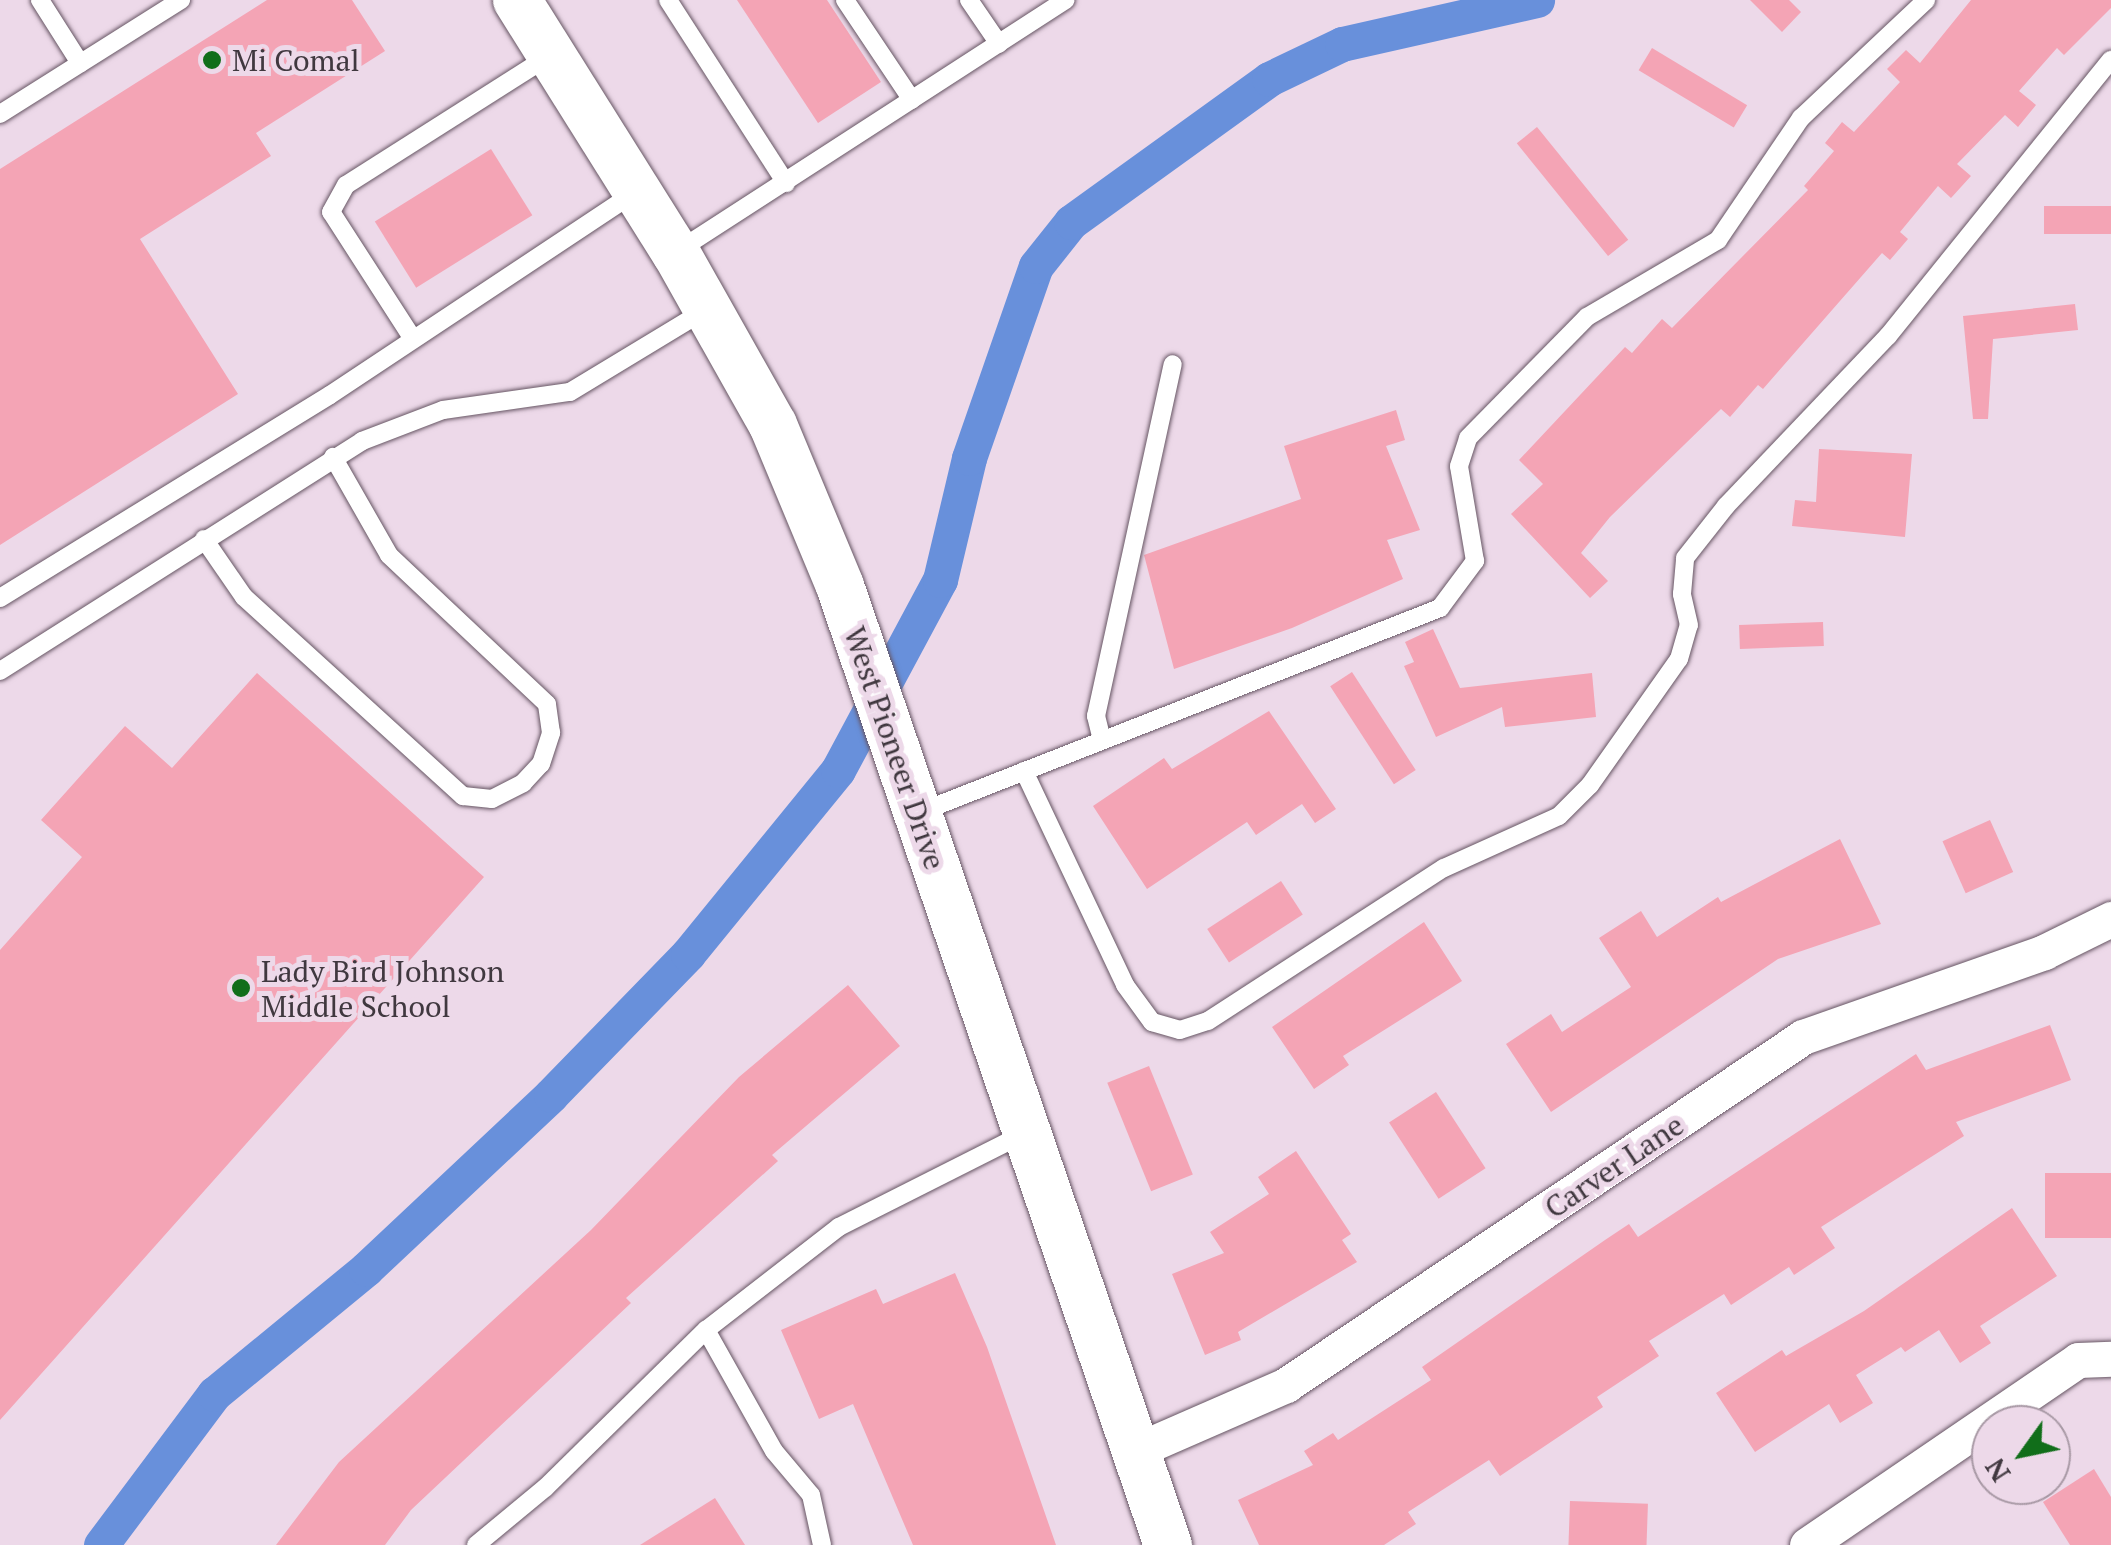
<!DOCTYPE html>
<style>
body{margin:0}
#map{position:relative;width:2111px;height:1545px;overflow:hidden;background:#edd9e9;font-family:"PT Serif",serif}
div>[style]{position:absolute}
.canal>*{height:35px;margin:-17.5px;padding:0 17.5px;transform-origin:17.5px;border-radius:17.5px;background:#6890db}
.building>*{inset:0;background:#f4a4b5;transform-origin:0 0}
.roads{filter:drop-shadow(0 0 2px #665563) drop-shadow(0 0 2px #665563)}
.lane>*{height:18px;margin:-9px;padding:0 9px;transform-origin:9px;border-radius:9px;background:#fff}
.street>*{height:35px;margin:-17.5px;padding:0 17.5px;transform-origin:17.5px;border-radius:17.5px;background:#fff}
.secondary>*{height:48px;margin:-24px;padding:0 24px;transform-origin:24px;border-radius:24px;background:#fff}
.dots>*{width:28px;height:28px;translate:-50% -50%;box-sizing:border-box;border:5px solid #edd9e9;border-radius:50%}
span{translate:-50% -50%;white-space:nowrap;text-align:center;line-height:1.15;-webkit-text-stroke:10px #edd9e9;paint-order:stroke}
.poi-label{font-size:30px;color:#40383f}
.left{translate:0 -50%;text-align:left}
.street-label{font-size:30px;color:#40383f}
.north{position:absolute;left:1971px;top:1405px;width:100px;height:100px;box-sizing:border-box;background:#edd9e9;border:2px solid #a899a5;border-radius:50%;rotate:237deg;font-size:28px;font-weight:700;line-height:40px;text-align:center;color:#40383f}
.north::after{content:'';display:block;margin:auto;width:35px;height:45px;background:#116e1a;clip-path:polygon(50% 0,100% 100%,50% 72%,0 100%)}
</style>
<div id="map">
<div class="canal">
<i style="left:101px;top:1545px;width:189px;rotate:-53.2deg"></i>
<i style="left:214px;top:1394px;width:197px;rotate:-39.4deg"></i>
<i style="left:366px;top:1269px;width:254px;rotate:-43.2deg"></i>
<i style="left:551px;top:1095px;width:197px;rotate:-45.8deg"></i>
<i style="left:688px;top:954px;width:237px;rotate:-50.8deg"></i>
<i style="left:838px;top:770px;width:216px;rotate:-61.8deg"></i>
<i style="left:940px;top:580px;width:125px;rotate:-76.6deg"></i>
<i style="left:969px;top:458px;width:203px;rotate:-70.8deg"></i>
<i style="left:1036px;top:266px;width:56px;rotate:-51.5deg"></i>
<i style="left:1071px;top:222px;width:244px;rotate:-35.8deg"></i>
<i style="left:1269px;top:79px;width:81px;rotate:-25.6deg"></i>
<i style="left:1342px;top:44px;width:200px;rotate:-12.7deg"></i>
</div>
<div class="building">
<i style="clip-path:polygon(267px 0,352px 0,385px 51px,256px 133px,271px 156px,140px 239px,238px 394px,0 545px,0 169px)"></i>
<i style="clip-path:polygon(737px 0,827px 0,881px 82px,818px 123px)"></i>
<i style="clip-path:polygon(1750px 0,1789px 0,1801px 12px,1782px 32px)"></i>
<i style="clip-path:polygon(1971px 0,2111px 0,2111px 8px,2064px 55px,2057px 48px,2019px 91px,2036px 105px,2018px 127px,2005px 115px,1957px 164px,1971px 176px,1951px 198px,1938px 186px,1900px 232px,1908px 239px,1890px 260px,1882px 253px,1763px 389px,1758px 385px,1730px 417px,1721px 409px,1610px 517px,1581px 553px,1608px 581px,1590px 598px,1511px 514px,1543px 484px,1519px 460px,1625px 347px,1632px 353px,1662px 319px,1672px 328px,1808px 190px,1804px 186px,1834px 151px,1825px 143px,1842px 122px,1854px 132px,1900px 82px,1887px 69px,1906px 50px,1920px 63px)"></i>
<i style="left:1652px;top:48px;width:111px;height:26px;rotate:31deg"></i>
<i style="left:1537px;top:127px;width:145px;height:26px;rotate:51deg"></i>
<i style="left:491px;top:149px;width:78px;height:137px;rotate:58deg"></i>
<i style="left:2111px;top:206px;width:28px;height:67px;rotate:90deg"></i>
<i style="clip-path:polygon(2075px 304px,2078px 330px,1993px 339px,1988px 419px,1973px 419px,1963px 316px)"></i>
<i style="clip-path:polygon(1396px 410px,1405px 440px,1386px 446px,1420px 530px,1387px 540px,1403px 579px,1292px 628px,1174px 669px,1144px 555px,1301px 499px,1284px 446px)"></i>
<i style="clip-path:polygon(1819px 449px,1912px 454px,1905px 537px,1792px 526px,1795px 500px,1816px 502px)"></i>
<i style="left:1823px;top:622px;width:24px;height:84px;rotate:88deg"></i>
<i style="clip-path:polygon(1433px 629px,1460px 688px,1592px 673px,1596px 717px,1505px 727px,1502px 707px,1436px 737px,1404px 666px,1414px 662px,1405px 642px)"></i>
<i style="left:1352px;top:672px;width:117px;height:26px;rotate:57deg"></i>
<i style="clip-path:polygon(257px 673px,484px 877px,0 1420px,0 950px,82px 857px,41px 820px,125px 726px,172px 768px)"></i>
<i style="clip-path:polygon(1269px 711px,1336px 809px,1315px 823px,1302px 804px,1256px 835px,1247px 822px,1147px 889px,1093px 806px,1164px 758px,1172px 769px)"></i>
<i style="left:1990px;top:820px;width:57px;height:52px;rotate:66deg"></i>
<i style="clip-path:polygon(1840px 839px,1881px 924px,1778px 959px,1551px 1112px,1506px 1044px,1551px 1014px,1562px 1032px,1631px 987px,1599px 938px,1641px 911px,1657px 937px,1718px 897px,1721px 902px)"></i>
<i style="left:1281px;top:881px;width:40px;height:88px;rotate:57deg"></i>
<i style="clip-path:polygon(1424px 922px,1462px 981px,1343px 1056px,1349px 1065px,1314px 1089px,1272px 1027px)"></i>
<i style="clip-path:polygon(848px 985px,900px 1046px,772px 1155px,778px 1161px,626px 1298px,631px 1303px,411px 1510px,385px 1545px,276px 1545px,339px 1462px,591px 1230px,739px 1077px)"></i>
<i style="clip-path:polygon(2050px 1025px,2071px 1080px,1956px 1122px,1964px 1136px,1821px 1227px,1835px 1248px,1794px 1275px,1789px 1267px,1731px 1305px,1724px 1294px,1649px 1341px,1659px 1356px,1597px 1397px,1603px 1407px,1500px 1476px,1489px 1460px,1408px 1512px,1416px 1524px,1384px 1545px,1259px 1545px,1238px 1500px,1313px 1465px,1304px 1451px,1333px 1433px,1338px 1440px,1431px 1380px,1422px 1367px,1605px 1240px,1629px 1224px,1638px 1237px,1916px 1054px,1926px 1070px)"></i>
<i style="left:1149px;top:1066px;width:117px;height:45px;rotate:68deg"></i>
<i style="left:1436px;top:1092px;width:91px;height:56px;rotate:57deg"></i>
<i style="clip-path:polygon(1296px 1151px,1351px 1234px,1342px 1240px,1357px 1262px,1238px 1332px,1241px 1340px,1205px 1355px,1172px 1274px,1224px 1253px,1210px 1232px,1269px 1194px,1258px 1177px)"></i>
<i style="left:2111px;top:1173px;width:65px;height:66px;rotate:90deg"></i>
<i style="clip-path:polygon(2012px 1208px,2057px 1276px,1980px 1326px,1991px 1343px,1960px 1363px,1939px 1330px,1905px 1352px,1901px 1347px,1856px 1375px,1873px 1403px,1840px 1423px,1829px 1404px,1755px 1452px,1716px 1393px,1782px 1350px,1786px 1356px,1864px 1311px)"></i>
<i style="clip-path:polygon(955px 1273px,987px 1347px,1056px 1545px,913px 1545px,853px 1404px,819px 1419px,781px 1330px,876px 1289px,883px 1304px)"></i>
<i style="clip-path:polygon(2094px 1469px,2111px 1497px,2111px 1545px,2070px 1545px,2043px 1502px)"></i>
<i style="clip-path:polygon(715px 1498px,745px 1545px,640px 1545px)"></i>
<i style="left:1570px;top:1501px;width:78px;height:44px;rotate:2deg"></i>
</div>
<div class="roads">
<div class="lane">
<i style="left:40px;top:0;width:75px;rotate:57.6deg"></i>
<i style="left:668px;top:0;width:218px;rotate:57.2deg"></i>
<i style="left:845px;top:0;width:120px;rotate:56.2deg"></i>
<i style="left:969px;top:0;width:53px;rotate:55.7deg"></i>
<i style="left:0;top:114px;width:214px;rotate:-32.2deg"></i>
<i style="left:676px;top:252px;width:464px;rotate:-32.9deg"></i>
<i style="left:413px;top:339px;width:151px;rotate:-122.8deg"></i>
<i style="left:331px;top:212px;width:31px;rotate:-61deg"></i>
<i style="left:346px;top:185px;width:243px;rotate:-32.4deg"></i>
<i style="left:204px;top:539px;width:70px;rotate:55.4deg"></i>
<i style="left:244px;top:597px;width:296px;rotate:42.3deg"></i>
<i style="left:463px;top:796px;width:29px;rotate:6deg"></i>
<i style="left:492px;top:799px;width:35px;rotate:-27deg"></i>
<i style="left:523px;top:783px;width:26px;rotate:-47deg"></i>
<i style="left:541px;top:764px;width:33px;rotate:-72deg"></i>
<i style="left:551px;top:733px;width:29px;rotate:-98deg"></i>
<i style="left:547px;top:704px;width:217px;rotate:-136.7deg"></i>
<i style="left:389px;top:555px;width:113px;rotate:-119.7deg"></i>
<i style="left:0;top:598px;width:387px;rotate:-31.6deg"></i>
<i style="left:330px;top:395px;width:367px;rotate:-33.6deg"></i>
<i style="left:0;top:671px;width:429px;rotate:-32.4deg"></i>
<i style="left:362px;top:441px;width:87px;rotate:-20.9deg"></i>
<i style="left:443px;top:410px;width:128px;rotate:-8.1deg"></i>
<i style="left:570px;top:392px;width:160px;rotate:-31.2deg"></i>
<i style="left:1102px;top:740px;width:25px;rotate:-104deg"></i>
<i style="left:1096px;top:716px;width:360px;rotate:-77.7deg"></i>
<i style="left:1024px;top:771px;width:237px;rotate:64.7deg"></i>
<i style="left:1125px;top:985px;width:46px;rotate:53.9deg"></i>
<i style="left:1152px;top:1022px;width:29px;rotate:16deg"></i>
<i style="left:1180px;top:1030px;width:29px;rotate:-18deg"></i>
<i style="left:1208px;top:1021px;width:281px;rotate:-33deg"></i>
<i style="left:1444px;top:868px;width:126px;rotate:-24.3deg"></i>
<i style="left:1559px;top:816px;width:44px;rotate:-45deg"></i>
<i style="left:1590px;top:785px;width:154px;rotate:-54.8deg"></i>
<i style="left:1679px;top:659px;width:35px;rotate:-74deg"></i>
<i style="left:1689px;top:625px;width:32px;rotate:-103deg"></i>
<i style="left:1682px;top:594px;width:36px;rotate:-85deg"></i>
<i style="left:1685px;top:558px;width:66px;rotate:-51.7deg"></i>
<i style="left:1726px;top:506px;width:235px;rotate:-46.4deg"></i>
<i style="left:1888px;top:336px;width:355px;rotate:-51.1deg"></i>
<i style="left:918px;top:813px;width:561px;rotate:-21.44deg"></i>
<i style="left:1440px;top:608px;width:59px;rotate:-53.3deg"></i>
<i style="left:1475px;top:561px;width:96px;rotate:-99.6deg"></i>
<i style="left:1459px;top:466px;width:29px;rotate:-72deg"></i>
<i style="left:1468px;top:438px;width:170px;rotate:-45.5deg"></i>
<i style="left:1587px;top:317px;width:152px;rotate:-30.4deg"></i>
<i style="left:1718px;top:240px;width:148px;rotate:-55.8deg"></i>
<i style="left:1801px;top:118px;width:172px;rotate:-43.3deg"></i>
<i style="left:476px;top:1545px;width:89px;rotate:-39.6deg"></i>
<i style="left:545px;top:1488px;width:226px;rotate:-44.5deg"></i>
<i style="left:822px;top:1545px;width:51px;rotate:-102.4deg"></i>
<i style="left:811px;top:1495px;width:57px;rotate:-130.1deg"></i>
<i style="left:774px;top:1451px;width:139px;rotate:-119.3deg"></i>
<i style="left:706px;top:1330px;width:168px;rotate:-37.8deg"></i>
<i style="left:839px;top:1227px;width:208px;rotate:-26.8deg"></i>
</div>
<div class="street">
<i style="left:1135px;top:1451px;width:165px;rotate:-23.6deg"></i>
<i style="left:1286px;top:1385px;width:623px;rotate:-33.95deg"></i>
<i style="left:1803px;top:1037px;width:256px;rotate:-19.4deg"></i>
<i style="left:2044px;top:952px;width:75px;rotate:-26.2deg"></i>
<i style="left:1807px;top:1545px;width:328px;rotate:-34.3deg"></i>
<i style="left:2078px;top:1360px;width:33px;rotate:-2deg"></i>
</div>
<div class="secondary">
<i style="left:517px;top:0;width:299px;rotate:57.9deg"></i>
<i style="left:676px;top:253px;width:197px;rotate:60.6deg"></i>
<i style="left:773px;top:425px;width:174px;rotate:67.4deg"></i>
<i style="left:840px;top:586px;width:1014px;rotate:71.12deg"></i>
</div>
</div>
<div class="dots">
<i style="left:212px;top:60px;background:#116e1a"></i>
<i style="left:241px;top:988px;background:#116e1a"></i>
</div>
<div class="poi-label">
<span class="left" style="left:232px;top:60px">Mi Comal</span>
<span class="left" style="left:261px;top:988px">Lady Bird Johnson<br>Middle School</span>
</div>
<div class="street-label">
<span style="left:895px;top:748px;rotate:71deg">West Pioneer Drive</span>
<span style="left:1614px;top:1166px;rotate:-34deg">Carver Lane</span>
</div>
<div class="north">N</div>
</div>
